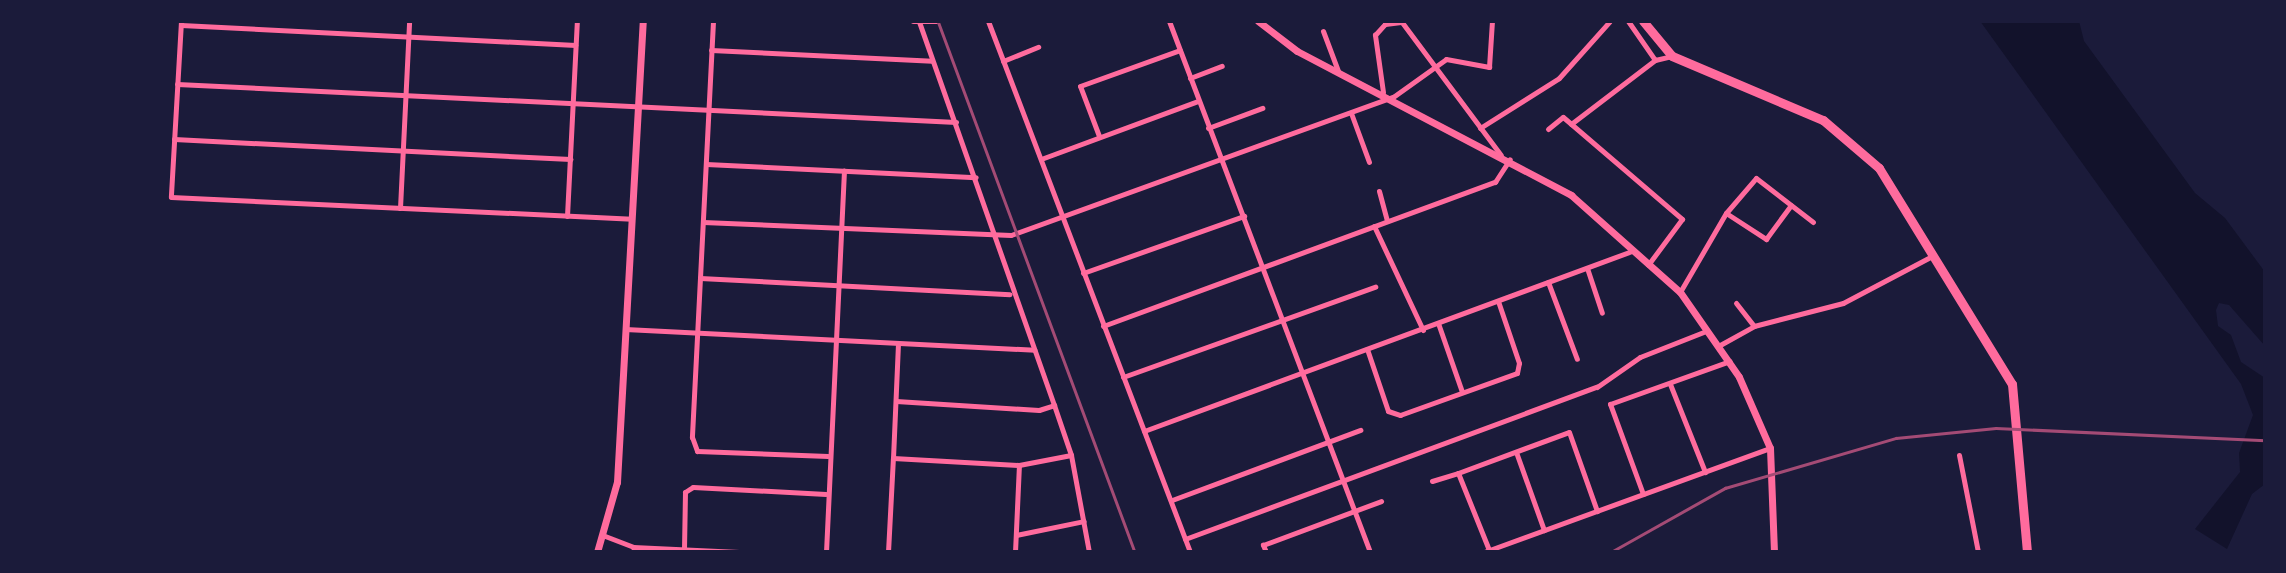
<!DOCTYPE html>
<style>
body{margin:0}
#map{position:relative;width:2286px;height:573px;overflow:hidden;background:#1b1b3a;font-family:Roboto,sans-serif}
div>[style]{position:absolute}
.water>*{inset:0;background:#12122b}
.minor>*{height:5px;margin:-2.5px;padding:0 2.5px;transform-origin:2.5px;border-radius:2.5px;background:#ff6b9d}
.tertiary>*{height:7px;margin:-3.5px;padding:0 3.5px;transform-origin:3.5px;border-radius:3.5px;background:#ff6b9d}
.primary>*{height:9px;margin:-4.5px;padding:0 4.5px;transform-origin:4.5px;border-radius:4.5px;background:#ff6b9d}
.rail>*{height:2.5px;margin:-1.25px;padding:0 1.25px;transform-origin:1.25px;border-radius:1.25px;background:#a44b75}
span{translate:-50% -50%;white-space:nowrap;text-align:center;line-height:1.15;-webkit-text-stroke:7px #1b1b3a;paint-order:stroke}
.frame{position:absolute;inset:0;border:23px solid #1b1b3a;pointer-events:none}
</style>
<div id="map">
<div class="water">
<i style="clip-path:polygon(1980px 21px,2079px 21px,2084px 41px,2195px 193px,2225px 218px,2265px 272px,2265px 346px,2229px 305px,2219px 303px,2216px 310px,2218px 326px,2231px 335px,2241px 362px,2265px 378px,2265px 484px,2252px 494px,2227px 549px,2195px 529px,2240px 472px,2239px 453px,2253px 415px,2241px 384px)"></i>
</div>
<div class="minor">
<i style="left:181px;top:21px;width:176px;rotate:93.3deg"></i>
<i style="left:171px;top:197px;width:461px;rotate:2.7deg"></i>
<i style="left:713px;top:21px;width:417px;rotate:92.9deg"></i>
<i style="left:692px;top:437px;width:15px;rotate:70deg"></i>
<i style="left:697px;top:451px;width:131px;rotate:2.2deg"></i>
<i style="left:913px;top:21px;width:23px"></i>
<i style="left:988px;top:21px;width:568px;rotate:69.17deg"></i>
<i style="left:1169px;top:21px;width:568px;rotate:69.27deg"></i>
<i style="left:1401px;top:21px;width:167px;rotate:53.3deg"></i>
<i style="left:1628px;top:21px;width:47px;rotate:55.3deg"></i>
<i style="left:1655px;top:60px;width:17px;rotate:-13deg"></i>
<i style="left:181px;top:25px;width:395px;rotate:2.9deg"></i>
<i style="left:1323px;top:31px;width:43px;rotate:69.4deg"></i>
<i style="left:711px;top:50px;width:221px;rotate:2.8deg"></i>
<i style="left:1003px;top:61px;width:38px;rotate:-22deg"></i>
<i style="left:1190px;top:78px;width:34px;rotate:-21deg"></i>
<i style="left:177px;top:84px;width:780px;rotate:2.79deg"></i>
<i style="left:1383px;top:92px;width:58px;rotate:-98deg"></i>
<i style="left:1375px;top:35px;width:15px;rotate:-48deg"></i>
<i style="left:1385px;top:24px;width:16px;rotate:-7deg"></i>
<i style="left:1351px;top:113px;width:52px;rotate:69.8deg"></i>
<i style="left:1571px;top:124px;width:106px;rotate:-37.3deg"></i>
<i style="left:1208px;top:128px;width:58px;rotate:-20.3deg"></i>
<i style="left:1480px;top:128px;width:93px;rotate:-32.3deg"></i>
<i style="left:1559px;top:78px;width:76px;rotate:-48.2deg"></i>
<i style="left:1548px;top:129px;width:19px;rotate:-39deg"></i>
<i style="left:1563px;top:117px;width:157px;rotate:40.6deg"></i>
<i style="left:1682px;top:219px;width:57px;rotate:126.5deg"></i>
<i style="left:1099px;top:136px;width:53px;rotate:-110.8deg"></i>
<i style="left:1080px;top:86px;width:106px;rotate:-19.8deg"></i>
<i style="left:174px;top:139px;width:397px;rotate:2.9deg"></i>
<i style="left:1041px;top:159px;width:167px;rotate:-20.3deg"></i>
<i style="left:706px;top:164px;width:270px;rotate:2.8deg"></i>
<i style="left:1379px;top:191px;width:31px;rotate:75deg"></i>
<i style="left:400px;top:208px;width:187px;rotate:-87.2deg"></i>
<i style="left:1726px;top:213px;width:48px;rotate:33deg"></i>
<i style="left:1766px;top:239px;width:42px;rotate:-53.7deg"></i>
<i style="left:567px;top:216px;width:195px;rotate:-87.1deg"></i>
<i style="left:703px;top:222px;width:308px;rotate:2.4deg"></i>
<i style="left:1011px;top:235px;width:406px;rotate:-19.9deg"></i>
<i style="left:1393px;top:97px;width:65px;rotate:-35.6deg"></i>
<i style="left:1446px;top:59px;width:44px;rotate:10.5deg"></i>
<i style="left:1489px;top:67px;width:46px;rotate:-86.3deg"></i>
<i style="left:1374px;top:226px;width:115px;rotate:64.8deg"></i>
<i style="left:1587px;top:268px;width:47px;rotate:71.6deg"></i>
<i style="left:1083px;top:273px;width:171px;rotate:-19.5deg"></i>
<i style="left:700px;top:278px;width:310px;rotate:3deg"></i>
<i style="left:1548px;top:282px;width:82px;rotate:69.4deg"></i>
<i style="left:1680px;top:292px;width:91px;rotate:-59.8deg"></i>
<i style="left:1726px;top:213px;width:46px;rotate:-49.4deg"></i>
<i style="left:1756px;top:178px;width:72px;rotate:37.7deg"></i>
<i style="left:1736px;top:303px;width:29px;rotate:52deg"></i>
<i style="left:1438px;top:323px;width:73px;rotate:70.8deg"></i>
<i style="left:1103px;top:326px;width:418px;rotate:-20.2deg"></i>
<i style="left:1495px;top:182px;width:27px;rotate:-57deg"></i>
<i style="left:625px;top:329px;width:410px;rotate:2.9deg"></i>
<i style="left:1720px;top:345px;width:39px;rotate:-29deg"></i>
<i style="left:1754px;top:326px;width:92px;rotate:-14.5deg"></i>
<i style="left:1843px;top:303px;width:103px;rotate:-27.8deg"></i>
<i style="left:1367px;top:349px;width:65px;rotate:71.3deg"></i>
<i style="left:1388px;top:411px;width:13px;rotate:18deg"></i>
<i style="left:1400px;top:415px;width:124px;rotate:-19.7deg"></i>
<i style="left:1517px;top:373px;width:10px;rotate:-79deg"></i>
<i style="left:1519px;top:363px;width:65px;rotate:-108.7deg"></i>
<i style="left:1123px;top:377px;width:268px;rotate:-19.7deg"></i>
<i style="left:1670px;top:384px;width:95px;rotate:68.3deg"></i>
<i style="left:896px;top:401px;width:143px;rotate:3.6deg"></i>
<i style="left:1039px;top:410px;width:16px;rotate:-18deg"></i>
<i style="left:1054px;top:405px;width:407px;rotate:-109.4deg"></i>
<i style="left:1054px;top:405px;width:53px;rotate:71.2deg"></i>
<i style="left:1144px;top:431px;width:520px;rotate:-20.25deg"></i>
<i style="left:1516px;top:452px;width:83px;rotate:70.3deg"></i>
<i style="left:1959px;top:455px;width:99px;rotate:78.9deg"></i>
<i style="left:893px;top:458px;width:115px;rotate:-87.5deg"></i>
<i style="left:1432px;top:481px;width:27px;rotate:-17deg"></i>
<i style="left:1643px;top:494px;width:96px;rotate:-110.1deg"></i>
<i style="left:1610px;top:404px;width:127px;rotate:-19.7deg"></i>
<i style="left:1172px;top:500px;width:201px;rotate:-20.4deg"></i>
<i style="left:1016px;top:535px;width:69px;rotate:-11.6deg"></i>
<i style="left:605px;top:536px;width:30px;rotate:21deg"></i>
<i style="left:633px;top:547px;width:106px;rotate:2.7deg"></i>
<i style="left:1185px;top:539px;width:439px;rotate:-20.3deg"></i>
<i style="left:1597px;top:387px;width:52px;rotate:-34.9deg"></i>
<i style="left:1640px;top:357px;width:71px;rotate:-21.5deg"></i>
<i style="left:684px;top:549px;width:57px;rotate:-89deg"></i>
<i style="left:685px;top:492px;width:9px;rotate:-32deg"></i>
<i style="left:693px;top:487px;width:133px;rotate:3deg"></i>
<i style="left:1489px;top:550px;width:83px;rotate:-111.9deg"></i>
<i style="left:1458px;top:473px;width:118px;rotate:-20.3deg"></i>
<i style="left:1569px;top:432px;width:84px;rotate:70.5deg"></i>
<i style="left:826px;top:552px;width:382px;rotate:-87.3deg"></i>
<i style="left:888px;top:552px;width:94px;rotate:-87deg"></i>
<i style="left:893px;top:458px;width:126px;rotate:3.2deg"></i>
<i style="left:1019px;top:465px;width:53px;rotate:-10.9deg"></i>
<i style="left:1071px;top:455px;width:99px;rotate:79.5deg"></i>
<i style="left:1015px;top:552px;width:87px;rotate:-87.4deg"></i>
<i style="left:1266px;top:552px;width:8px;rotate:-113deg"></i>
<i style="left:1263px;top:545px;width:126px;rotate:-20.4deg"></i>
<i style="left:1484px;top:552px;width:304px;rotate:-20deg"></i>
</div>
<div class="tertiary">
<i style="left:1258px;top:21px;width:49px;rotate:37.6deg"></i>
<i style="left:1297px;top:51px;width:310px;rotate:27.7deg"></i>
<i style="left:1571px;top:195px;width:146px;rotate:41.7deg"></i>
<i style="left:1680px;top:292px;width:103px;rotate:55.2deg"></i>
<i style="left:1739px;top:377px;width:77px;rotate:66.4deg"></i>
<i style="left:1770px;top:448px;width:104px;rotate:87.8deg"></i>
<i style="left:597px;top:552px;width:73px;rotate:-74.1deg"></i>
<i style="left:617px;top:482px;width:462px;rotate:-86.8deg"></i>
</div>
<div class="primary">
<i style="left:1643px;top:21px;width:45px;rotate:50.4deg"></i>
<i style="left:1672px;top:56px;width:164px;rotate:23deg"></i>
<i style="left:1823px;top:120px;width:74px;rotate:40.6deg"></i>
<i style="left:1879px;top:168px;width:254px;rotate:58.4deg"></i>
<i style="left:2012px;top:384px;width:169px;rotate:84.9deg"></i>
</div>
<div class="rail">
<i style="left:938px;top:21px;width:566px;rotate:69.65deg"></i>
<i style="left:1611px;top:552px;width:131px;rotate:-29.3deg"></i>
<i style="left:1725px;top:488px;width:178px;rotate:-16.3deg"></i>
<i style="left:1896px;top:438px;width:100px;rotate:-5.7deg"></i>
<i style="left:1996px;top:428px;width:269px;rotate:2.6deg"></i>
</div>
<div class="frame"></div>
</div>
